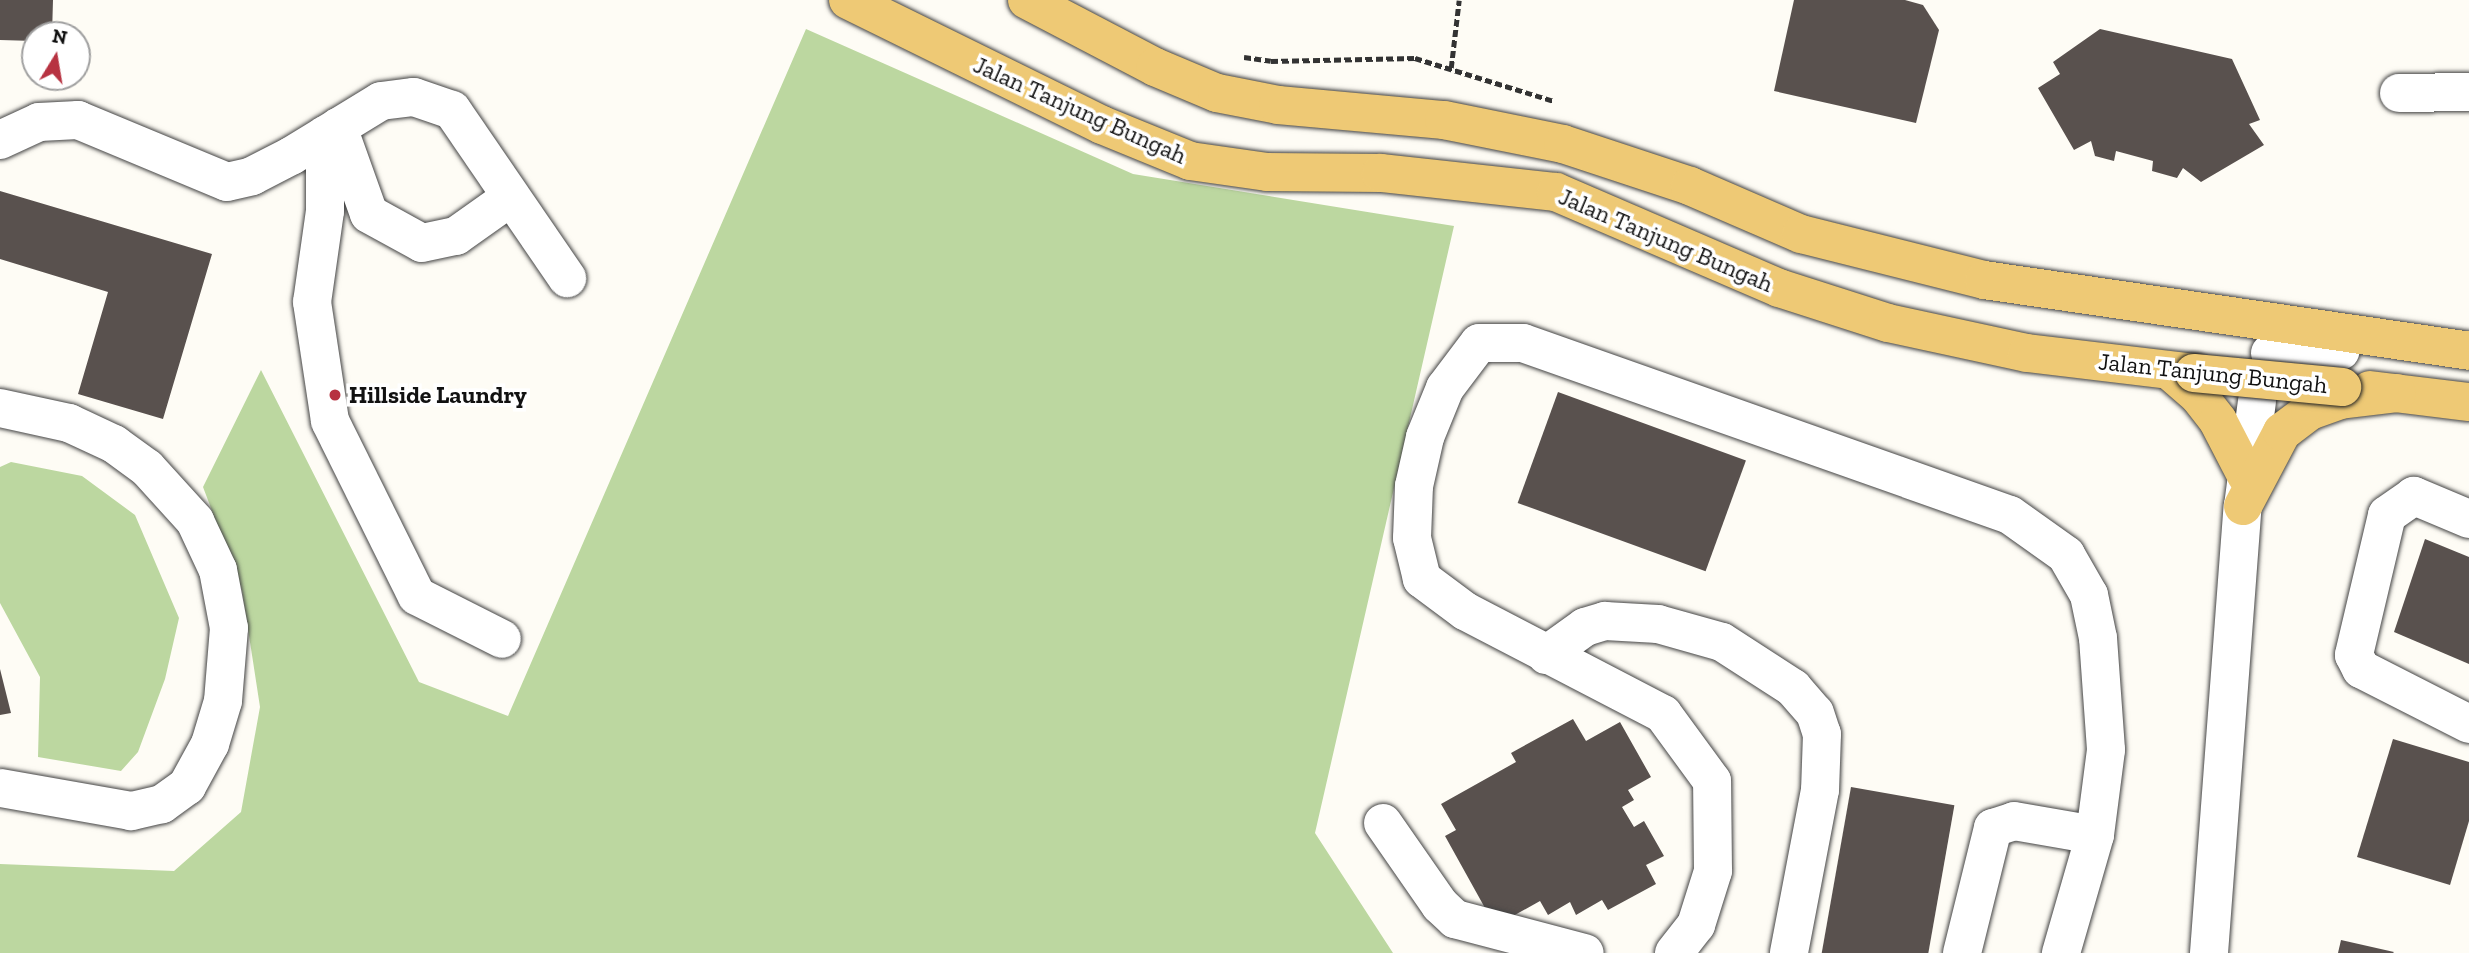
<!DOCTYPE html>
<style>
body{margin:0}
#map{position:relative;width:2469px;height:953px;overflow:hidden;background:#fefcf5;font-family:"Zilla Slab",serif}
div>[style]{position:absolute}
.forest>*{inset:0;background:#bcd7a0}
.building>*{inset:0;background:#59514e;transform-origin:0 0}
.path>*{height:4.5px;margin-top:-2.25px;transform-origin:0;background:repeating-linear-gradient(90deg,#333 0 7px,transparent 0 10.5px)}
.roads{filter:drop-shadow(0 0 2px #444) drop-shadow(0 0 2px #444)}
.minor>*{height:38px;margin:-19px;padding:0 19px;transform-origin:19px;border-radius:19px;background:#fff}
.major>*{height:38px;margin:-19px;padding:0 19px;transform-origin:19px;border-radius:19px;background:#eec975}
.bridges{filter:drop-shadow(0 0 2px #222) drop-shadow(0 0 2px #222)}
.major-bridge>*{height:38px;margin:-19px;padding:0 19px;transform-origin:19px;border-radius:19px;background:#eec975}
.dots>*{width:19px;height:19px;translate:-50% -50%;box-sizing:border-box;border:4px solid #fff;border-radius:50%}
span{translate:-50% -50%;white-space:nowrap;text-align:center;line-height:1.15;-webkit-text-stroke:7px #fff;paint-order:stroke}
.street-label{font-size:24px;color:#111}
.poi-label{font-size:24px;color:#111;font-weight:700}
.left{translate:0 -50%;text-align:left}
.north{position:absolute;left:21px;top:21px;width:70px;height:70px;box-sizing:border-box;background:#fff;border:2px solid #a0a0a0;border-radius:50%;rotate:11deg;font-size:19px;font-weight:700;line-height:28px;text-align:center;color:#111}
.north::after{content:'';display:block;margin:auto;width:24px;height:32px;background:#b73241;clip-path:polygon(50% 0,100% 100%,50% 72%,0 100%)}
</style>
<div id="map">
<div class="forest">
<i style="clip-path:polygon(806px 29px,1133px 174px,1454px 226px,1315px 833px,1393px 953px,0 953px,0 864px,174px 871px,241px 812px,260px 707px,242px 590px,203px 487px,261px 370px,419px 682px,508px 716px)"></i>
<i style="clip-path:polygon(11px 462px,82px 476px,135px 515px,179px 618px,165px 679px,138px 752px,121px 771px,38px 757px,40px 677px,0 603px,0 467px)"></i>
</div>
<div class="building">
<i style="clip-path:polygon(0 0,53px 0,52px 35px,35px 35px,35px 41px,0 40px)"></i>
<i style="clip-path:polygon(1794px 0,1905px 0,1923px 5px,1939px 30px,1916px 123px,1774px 91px)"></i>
<i style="clip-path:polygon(2100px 29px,2232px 59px,2260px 120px,2249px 124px,2264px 145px,2201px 182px,2183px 168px,2177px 178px,2152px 171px,2153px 161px,2116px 151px,2114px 161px,2095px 156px,2091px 141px,2074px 150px,2038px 88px,2060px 74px,2053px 62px)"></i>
<i style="clip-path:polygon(0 191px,212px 254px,163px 419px,78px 394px,108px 292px,0 259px)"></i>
<i style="left:1558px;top:392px;width:200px;height:118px;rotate:20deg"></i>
<i style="clip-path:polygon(2425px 539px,2469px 557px,2469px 664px,2394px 632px)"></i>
<i style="clip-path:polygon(0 669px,11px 713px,0 715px)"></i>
<i style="clip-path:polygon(1573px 719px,1586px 741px,1620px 722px,1651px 777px,1628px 790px,1634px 800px,1622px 807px,1634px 827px,1644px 821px,1664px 856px,1646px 865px,1656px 884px,1608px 910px,1602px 900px,1576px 915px,1570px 902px,1548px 915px,1540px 901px,1495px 926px,1445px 836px,1456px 830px,1441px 804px,1516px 762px,1511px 753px)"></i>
<i style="clip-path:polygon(2393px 739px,2469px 762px,2469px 821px,2450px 885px,2357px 857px)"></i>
<i style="left:1851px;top:787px;width:105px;height:169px;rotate:10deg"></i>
<i style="clip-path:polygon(2341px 940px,2394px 952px,2393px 953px,2338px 953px)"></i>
</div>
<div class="path">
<i style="left:1244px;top:57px;width:27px;rotate:8deg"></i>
<i style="left:1271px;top:61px;width:144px;rotate:-1.2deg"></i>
<i style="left:1415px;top:58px;width:145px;rotate:17.2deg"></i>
<i style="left:1451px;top:68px;width:68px;rotate:-83.3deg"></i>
</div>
<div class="roads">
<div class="minor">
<i style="left:2399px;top:93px;width:70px;rotate:-0.8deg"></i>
<i style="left:338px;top:127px;width:92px;rotate:70.4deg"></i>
<i style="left:369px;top:214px;width:60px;rotate:28.7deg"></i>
<i style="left:422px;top:243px;width:35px;rotate:-12deg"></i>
<i style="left:456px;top:236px;width:67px;rotate:-35.3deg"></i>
<i style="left:325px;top:135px;width:76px;rotate:90deg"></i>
<i style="left:325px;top:211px;width:92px;rotate:98.1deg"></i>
<i style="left:312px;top:302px;width:120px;rotate:81.4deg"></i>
<i style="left:330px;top:421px;width:195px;rotate:63.6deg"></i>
<i style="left:417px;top:596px;width:95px;rotate:26.8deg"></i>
<i style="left:0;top:140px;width:43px;rotate:-24.8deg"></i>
<i style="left:39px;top:122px;width:39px;rotate:-3deg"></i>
<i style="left:78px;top:120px;width:161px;rotate:22.6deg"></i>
<i style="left:227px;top:182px;width:26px;rotate:-13deg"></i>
<i style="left:252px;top:176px;width:44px;rotate:-27.1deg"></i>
<i style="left:291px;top:156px;width:105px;rotate:-31.4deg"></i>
<i style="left:381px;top:101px;width:33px;rotate:-7deg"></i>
<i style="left:414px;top:97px;width:40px;rotate:18.9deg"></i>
<i style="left:452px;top:110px;width:204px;rotate:55.6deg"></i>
<i style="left:2270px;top:353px;width:22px;rotate:-24deg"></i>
<i style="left:2290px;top:344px;width:51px;rotate:7.8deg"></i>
<i style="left:0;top:408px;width:71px;rotate:12.3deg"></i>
<i style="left:69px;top:423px;width:50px;rotate:25deg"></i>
<i style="left:114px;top:444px;width:41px;rotate:36deg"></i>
<i style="left:147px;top:468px;width:72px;rotate:47.8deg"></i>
<i style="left:195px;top:521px;width:54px;rotate:64.9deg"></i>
<i style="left:218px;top:570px;width:59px;rotate:79.3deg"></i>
<i style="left:229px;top:628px;width:73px;rotate:94.7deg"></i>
<i style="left:223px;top:701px;width:45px;rotate:106.8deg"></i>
<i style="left:210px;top:744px;width:48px;rotate:118.7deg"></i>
<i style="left:187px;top:786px;width:31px;rotate:144deg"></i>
<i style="left:162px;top:804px;width:32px;rotate:167deg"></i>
<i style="left:131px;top:811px;width:133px;rotate:-170deg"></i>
<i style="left:2469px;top:519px;width:60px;rotate:-157.3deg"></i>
<i style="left:2414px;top:496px;width:33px;rotate:145deg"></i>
<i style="left:2387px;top:515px;width:144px;rotate:103.3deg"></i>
<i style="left:2354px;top:655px;width:16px;rotate:63deg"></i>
<i style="left:2361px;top:669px;width:121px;rotate:27deg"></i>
<i style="left:1546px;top:655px;width:48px;rotate:-35.7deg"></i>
<i style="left:1585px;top:627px;width:21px;rotate:-17deg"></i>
<i style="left:1605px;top:621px;width:53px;rotate:3.2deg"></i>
<i style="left:1658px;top:624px;width:66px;rotate:15.7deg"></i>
<i style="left:1722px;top:642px;width:85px;rotate:32.9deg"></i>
<i style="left:1793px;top:688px;width:33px;rotate:49deg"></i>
<i style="left:1815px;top:713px;width:22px;rotate:72deg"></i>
<i style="left:1822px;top:734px;width:56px;rotate:92deg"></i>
<i style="left:1820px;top:790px;width:166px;rotate:100.8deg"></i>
<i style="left:1383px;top:823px;width:100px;rotate:55.2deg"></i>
<i style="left:1440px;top:905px;width:21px;rotate:43deg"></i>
<i style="left:1455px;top:919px;width:134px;rotate:14.7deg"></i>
<i style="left:1674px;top:953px;width:36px;rotate:-52deg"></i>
<i style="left:1696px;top:925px;width:57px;rotate:-72.5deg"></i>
<i style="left:1713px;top:871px;width:90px;rotate:-90.6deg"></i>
<i style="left:1712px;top:781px;width:83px;rotate:-126.2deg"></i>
<i style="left:1663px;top:714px;width:223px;rotate:-152.5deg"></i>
<i style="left:1465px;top:611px;width:54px;rotate:-143.3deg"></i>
<i style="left:1422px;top:579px;width:42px;rotate:-103.7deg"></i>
<i style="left:1412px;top:538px;width:52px;rotate:-87.8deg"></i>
<i style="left:1414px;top:486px;width:50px;rotate:-77.3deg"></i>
<i style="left:1425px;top:437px;width:53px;rotate:-67.8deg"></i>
<i style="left:1445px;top:388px;width:56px;rotate:-52.9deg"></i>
<i style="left:1479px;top:343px;width:44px"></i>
<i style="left:1523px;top:343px;width:516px;rotate:19.45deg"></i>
<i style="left:2010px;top:515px;width:69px;rotate:35.5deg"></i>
<i style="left:2066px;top:555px;width:46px;rotate:60.1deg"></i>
<i style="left:2089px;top:595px;width:44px;rotate:78.2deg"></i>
<i style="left:2098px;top:638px;width:112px;rotate:85.9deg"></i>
<i style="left:2106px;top:750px;width:86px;rotate:97.4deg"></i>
<i style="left:2095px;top:835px;width:123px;rotate:106.1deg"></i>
<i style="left:1962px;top:953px;width:129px;rotate:-76.1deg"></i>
<i style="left:1993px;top:828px;width:22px;rotate:-18deg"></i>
<i style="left:2014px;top:821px;width:82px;rotate:9.8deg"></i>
<i style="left:2209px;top:953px;width:448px;rotate:-85.7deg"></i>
<i style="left:2243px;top:506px;width:106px;rotate:-82.4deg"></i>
</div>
<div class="major">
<i style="left:848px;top:0;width:283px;rotate:26.2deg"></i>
<i style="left:1102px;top:125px;width:95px;rotate:22.2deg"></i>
<i style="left:1190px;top:161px;width:78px;rotate:8.1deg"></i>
<i style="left:1267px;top:172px;width:114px;rotate:0.5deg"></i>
<i style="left:1381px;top:173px;width:176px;rotate:6.2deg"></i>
<i style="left:1556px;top:192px;width:243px;rotate:23.3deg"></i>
<i style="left:1779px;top:288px;width:114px;rotate:17.8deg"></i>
<i style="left:1888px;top:323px;width:142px;rotate:12.2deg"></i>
<i style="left:2027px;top:353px;width:168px;rotate:6.8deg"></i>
<i style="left:1027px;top:0;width:144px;rotate:27.6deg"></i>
<i style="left:1155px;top:67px;width:67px;rotate:22.8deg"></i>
<i style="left:1217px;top:93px;width:62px;rotate:11.1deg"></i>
<i style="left:1278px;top:105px;width:167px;rotate:5.2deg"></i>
<i style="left:1444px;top:120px;width:121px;rotate:11.4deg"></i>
<i style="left:1563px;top:144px;width:134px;rotate:18.3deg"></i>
<i style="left:1690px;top:186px;width:121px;rotate:23.4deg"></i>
<i style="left:1801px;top:234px;width:189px;rotate:14.1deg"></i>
<i style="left:1984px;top:280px;width:490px;rotate:8.3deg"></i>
<i style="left:2170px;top:371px;width:37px;rotate:41deg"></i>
<i style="left:2198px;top:395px;width:33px;rotate:52deg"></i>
<i style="left:2218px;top:421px;width:61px;rotate:62.6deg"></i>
<i style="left:2370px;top:390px;width:100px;rotate:6.9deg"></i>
<i style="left:2243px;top:506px;width:84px;rotate:-62.2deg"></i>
<i style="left:2282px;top:432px;width:35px;rotate:-37deg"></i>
<i style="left:2310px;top:411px;width:32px;rotate:-20deg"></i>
<i style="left:2340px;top:400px;width:57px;rotate:-7deg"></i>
</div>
</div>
<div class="bridges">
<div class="major-bridge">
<i style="left:2194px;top:373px;width:149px;rotate:5.4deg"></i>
</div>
</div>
<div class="dots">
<i style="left:335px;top:395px;background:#b73241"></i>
</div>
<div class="street-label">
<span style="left:1080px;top:110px;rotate:24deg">Jalan Tanjung Bungah</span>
<span style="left:1666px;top:240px;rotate:23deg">Jalan Tanjung Bungah</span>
<span style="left:2213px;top:373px;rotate:6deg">Jalan Tanjung Bungah</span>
</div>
<div class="poi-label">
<span class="left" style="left:349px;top:395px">Hillside Laundry</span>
</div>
<div class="north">N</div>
</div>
